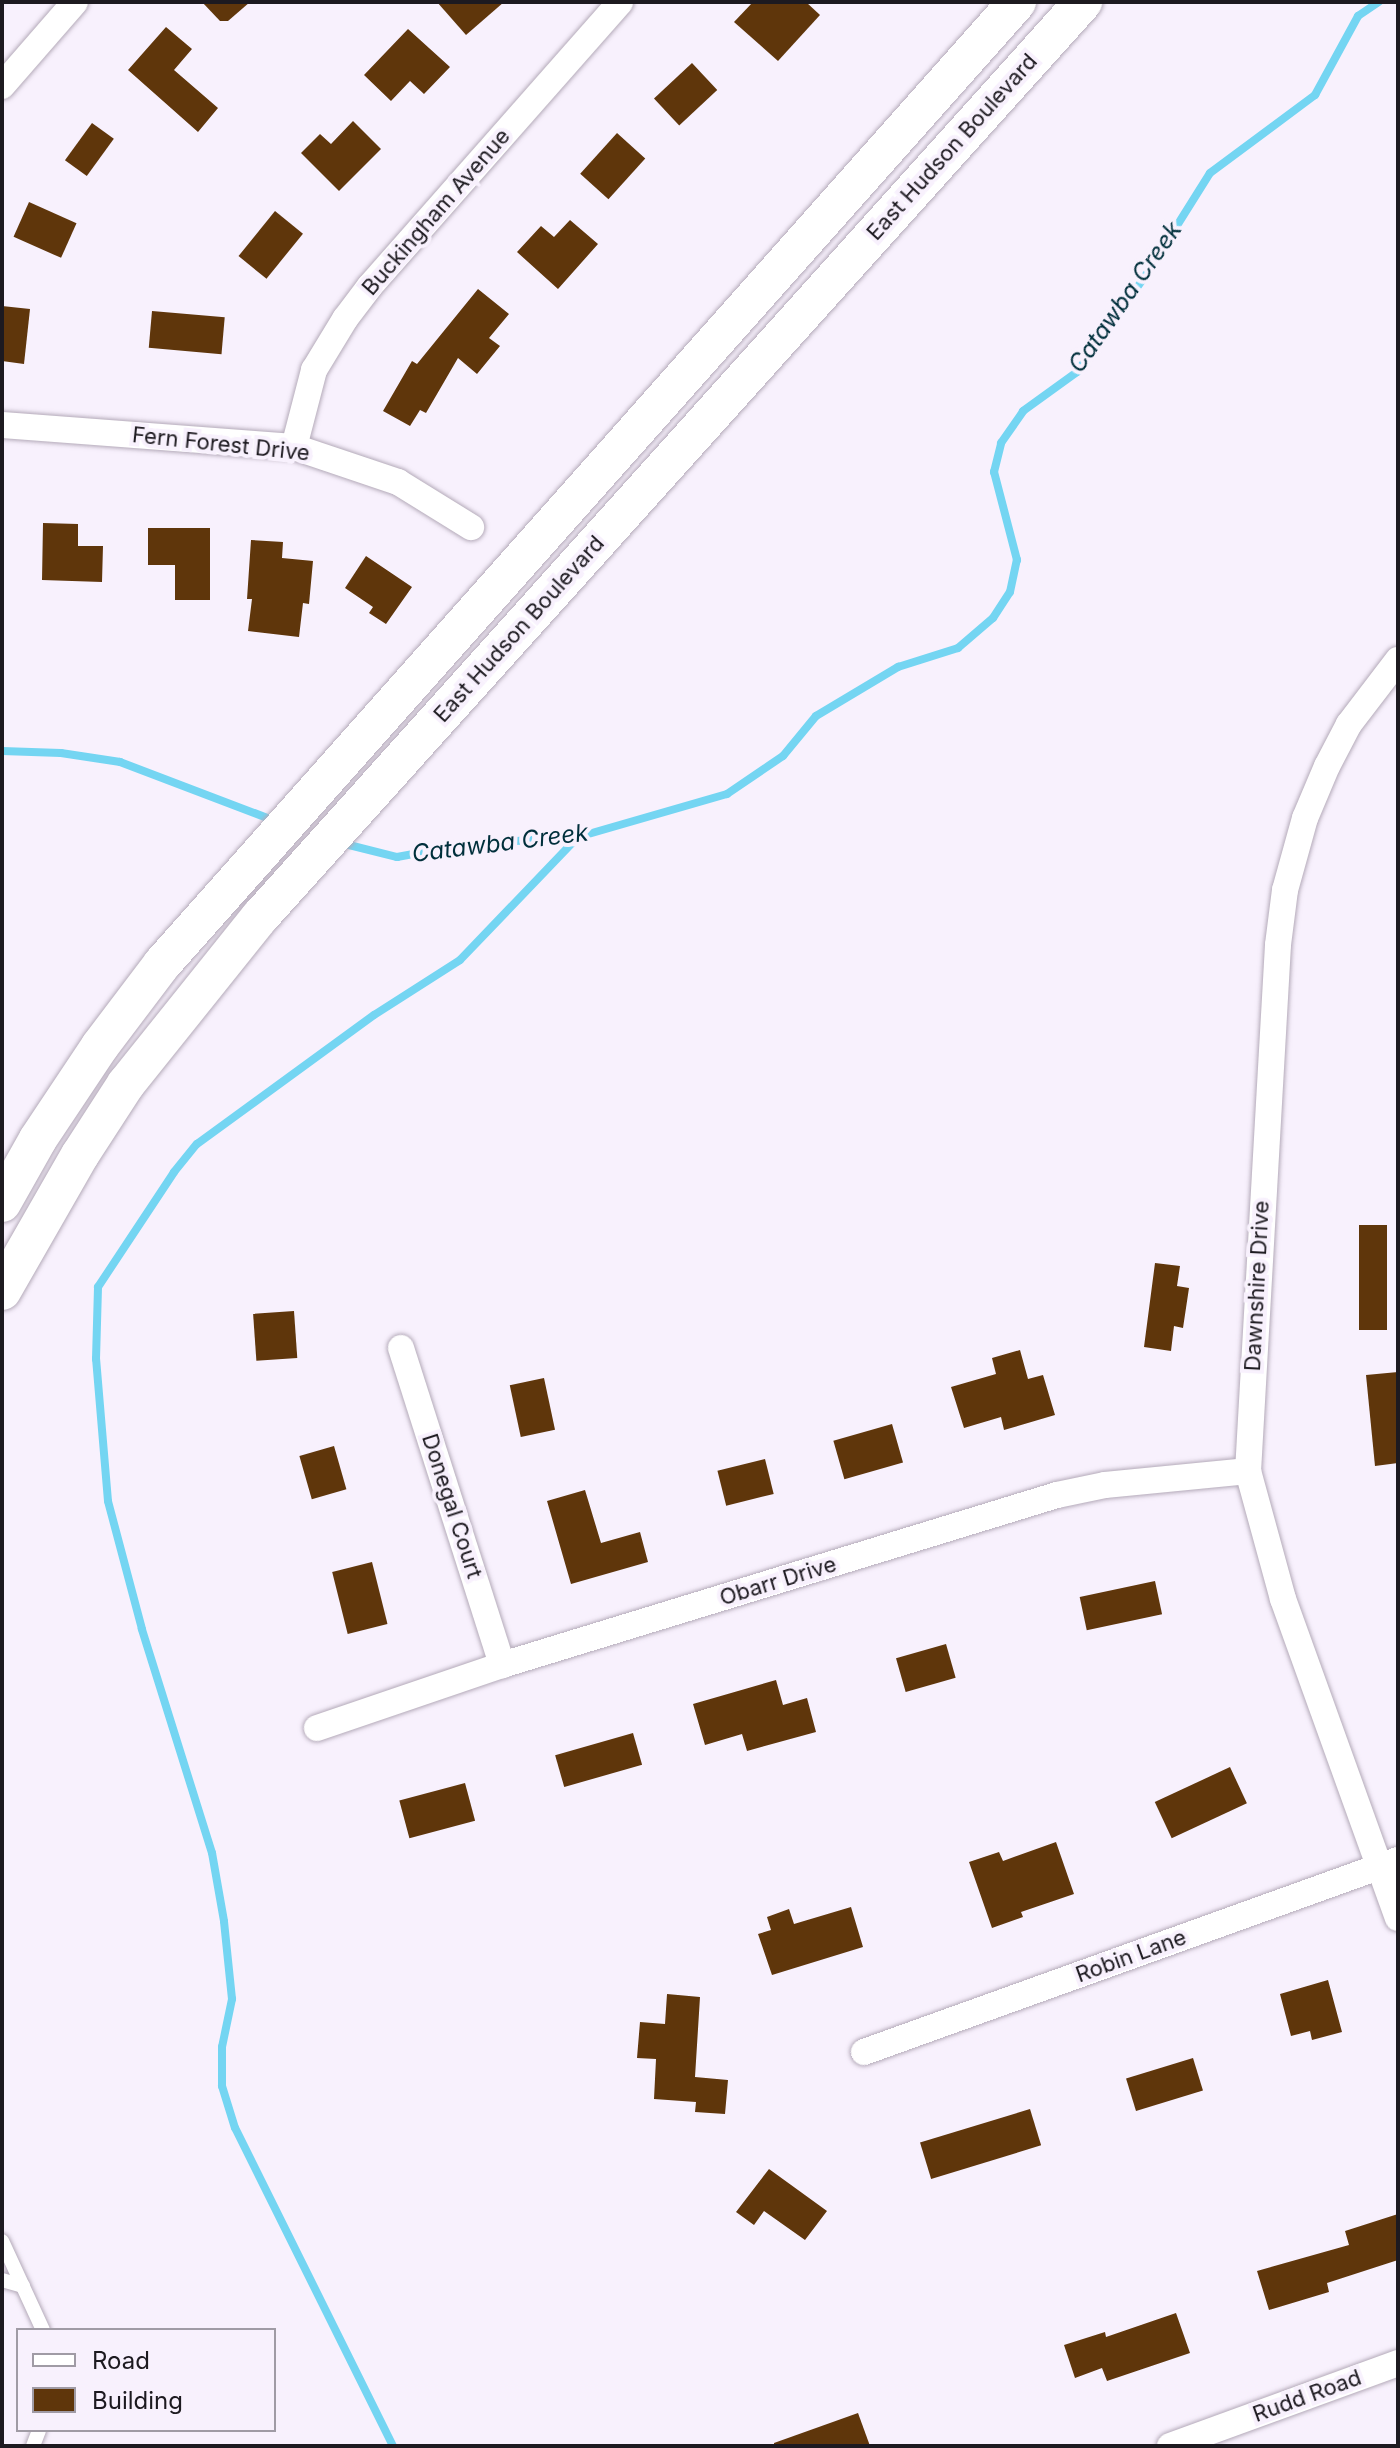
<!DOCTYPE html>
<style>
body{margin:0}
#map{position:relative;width:1400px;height:2448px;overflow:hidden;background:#f8f1fd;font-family:Inter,sans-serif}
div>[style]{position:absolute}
.stream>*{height:8px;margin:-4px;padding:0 4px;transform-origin:4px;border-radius:4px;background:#74d5f2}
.building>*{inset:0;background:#5f360b;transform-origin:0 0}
.roads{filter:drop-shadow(0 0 2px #b4aab9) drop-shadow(0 0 2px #b4aab9)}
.service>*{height:14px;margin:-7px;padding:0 7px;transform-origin:7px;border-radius:7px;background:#fff}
.minor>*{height:26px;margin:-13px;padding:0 13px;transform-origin:13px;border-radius:13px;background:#fff}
.secondary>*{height:38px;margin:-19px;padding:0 19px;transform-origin:19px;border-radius:19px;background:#fff}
span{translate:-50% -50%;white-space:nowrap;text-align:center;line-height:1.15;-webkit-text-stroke:8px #f8f1fd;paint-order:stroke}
.street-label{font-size:22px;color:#1d1a20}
.water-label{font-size:24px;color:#002f3b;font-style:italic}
.frame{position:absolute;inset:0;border:4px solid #1d1a20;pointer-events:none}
.legend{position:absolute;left:16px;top:2328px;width:260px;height:104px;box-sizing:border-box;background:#f8f1fd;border:2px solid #a09ba5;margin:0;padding:10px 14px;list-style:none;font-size:24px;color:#1d1a20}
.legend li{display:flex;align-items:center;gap:16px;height:40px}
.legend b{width:40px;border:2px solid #a09ba5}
</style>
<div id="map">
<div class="stream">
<i style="left:2px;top:751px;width:59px;rotate:1.9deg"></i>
<i style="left:61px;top:753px;width:60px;rotate:8.7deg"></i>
<i style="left:120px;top:762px;width:166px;rotate:20.8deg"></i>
<i style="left:341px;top:843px;width:58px;rotate:14deg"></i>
<i style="left:397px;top:857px;width:72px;rotate:-10.4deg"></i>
<i style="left:468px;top:844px;width:110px;rotate:-3.6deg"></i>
<i style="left:578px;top:837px;width:155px;rotate:-16.1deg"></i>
<i style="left:727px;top:794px;width:68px;rotate:-34.2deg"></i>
<i style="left:783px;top:756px;width:52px;rotate:-50.5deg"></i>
<i style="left:816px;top:716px;width:96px;rotate:-30.9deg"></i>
<i style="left:898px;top:667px;width:63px;rotate:-17.6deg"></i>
<i style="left:958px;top:648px;width:46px;rotate:-40.6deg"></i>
<i style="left:993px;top:618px;width:31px;rotate:-57deg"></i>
<i style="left:1010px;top:592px;width:33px;rotate:-78deg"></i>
<i style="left:1017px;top:560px;width:91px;rotate:-104.6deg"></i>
<i style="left:994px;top:472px;width:30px;rotate:-76deg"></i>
<i style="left:1001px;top:443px;width:39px;rotate:-55deg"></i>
<i style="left:1023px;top:411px;width:67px;rotate:-35.8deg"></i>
<i style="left:1077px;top:372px;width:119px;rotate:-54.6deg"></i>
<i style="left:1146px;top:275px;width:120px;rotate:-57.9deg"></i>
<i style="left:1210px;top:173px;width:131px;rotate:-36.6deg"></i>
<i style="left:1315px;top:95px;width:90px;rotate:-61.4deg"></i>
<i style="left:1358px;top:16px;width:25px;rotate:-34deg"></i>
<i style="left:393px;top:2446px;width:355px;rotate:-116.4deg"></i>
<i style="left:235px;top:2128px;width:44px;rotate:-107.2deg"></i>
<i style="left:222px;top:2086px;width:39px;rotate:-90deg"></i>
<i style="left:222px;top:2047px;width:49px;rotate:-78.2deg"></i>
<i style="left:232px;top:1999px;width:78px;rotate:-95.9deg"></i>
<i style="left:224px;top:1921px;width:69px;rotate:-100deg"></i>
<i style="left:212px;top:1853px;width:235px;rotate:-107.4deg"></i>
<i style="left:142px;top:1629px;width:132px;rotate:-104.9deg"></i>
<i style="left:108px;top:1501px;width:143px;rotate:-94.8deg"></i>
<i style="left:96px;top:1359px;width:72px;rotate:-88.4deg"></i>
<i style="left:98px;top:1287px;width:138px;rotate:-56.5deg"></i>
<i style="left:174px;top:1172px;width:36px;rotate:-51deg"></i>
<i style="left:197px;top:1144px;width:219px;rotate:-36.1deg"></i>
<i style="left:374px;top:1015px;width:102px;rotate:-32.6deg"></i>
<i style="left:460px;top:960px;width:170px;rotate:-46.2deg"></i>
</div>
<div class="building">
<i style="clip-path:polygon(202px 2px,250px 2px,228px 21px,220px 21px)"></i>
<i style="clip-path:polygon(437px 2px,504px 2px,466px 35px)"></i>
<i style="clip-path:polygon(753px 2px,806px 2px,820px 15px,778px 61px,734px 22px)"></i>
<i style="clip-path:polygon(166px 27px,192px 49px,174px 70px,218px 108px,198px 132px,128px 70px)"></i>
<i style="clip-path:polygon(408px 29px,450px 67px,424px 94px,410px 81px,391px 101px,364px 75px)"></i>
<i style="left:692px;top:63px;width:37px;height:52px;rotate:47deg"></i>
<i style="clip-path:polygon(353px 121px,381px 149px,339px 191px,301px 153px,320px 134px,331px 144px)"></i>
<i style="left:92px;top:123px;width:27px;height:46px;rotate:36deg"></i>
<i style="left:617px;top:133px;width:38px;height:55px;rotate:42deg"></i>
<i style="left:29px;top:202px;width:52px;height:38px;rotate:24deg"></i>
<i style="left:275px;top:211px;width:36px;height:58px;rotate:39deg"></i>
<i style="clip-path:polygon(570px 220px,598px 244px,558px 289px,517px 252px,541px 226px,554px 237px)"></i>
<i style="clip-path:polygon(478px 289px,509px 314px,489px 338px,500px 346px,477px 374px,458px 358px,426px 413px,420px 410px,410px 426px,383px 411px,412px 361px,417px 364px)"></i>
<i style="clip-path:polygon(2px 306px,30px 309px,24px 364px,2px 361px)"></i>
<i style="left:152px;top:311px;width:73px;height:37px;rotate:5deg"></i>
<i style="clip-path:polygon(43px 523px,78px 524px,78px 546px,103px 546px,102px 582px,42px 580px)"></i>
<i style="clip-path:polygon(148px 528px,210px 528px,210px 600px,175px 600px,175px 565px,148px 565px)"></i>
<i style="clip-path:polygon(251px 540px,283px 542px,282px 558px,313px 561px,309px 604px,303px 603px,299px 637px,248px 631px,252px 599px,247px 599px)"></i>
<i style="clip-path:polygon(366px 556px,412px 587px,386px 624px,369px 613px,373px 607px,345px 588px)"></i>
<i style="left:1359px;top:1225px;width:28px;height:105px"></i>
<i style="clip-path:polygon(1155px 1263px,1180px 1266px,1177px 1286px,1189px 1288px,1183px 1328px,1174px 1326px,1171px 1351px,1144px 1347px)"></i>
<i style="left:294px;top:1311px;width:47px;height:41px;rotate:86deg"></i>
<i style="clip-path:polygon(1020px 1350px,1028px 1379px,1043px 1375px,1055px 1415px,1004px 1430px,1001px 1417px,964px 1428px,951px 1387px,996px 1374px,992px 1358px)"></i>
<i style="clip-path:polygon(1398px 1372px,1398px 1463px,1375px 1466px,1366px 1375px)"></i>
<i style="left:544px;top:1378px;width:53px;height:35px;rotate:78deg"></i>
<i style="left:892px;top:1424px;width:40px;height:61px;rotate:74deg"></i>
<i style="left:334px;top:1446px;width:45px;height:36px;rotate:74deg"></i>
<i style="left:765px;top:1459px;width:36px;height:49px;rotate:76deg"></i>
<i style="clip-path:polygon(585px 1490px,601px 1543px,640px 1532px,648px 1562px,571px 1584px,547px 1501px)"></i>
<i style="left:372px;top:1562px;width:64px;height:41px;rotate:76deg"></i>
<i style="left:1155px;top:1581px;width:34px;height:77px;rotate:78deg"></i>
<i style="left:946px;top:1644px;width:35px;height:52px;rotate:74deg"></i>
<i style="clip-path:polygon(776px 1680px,783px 1705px,807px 1698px,816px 1732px,747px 1751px,742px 1734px,705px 1745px,693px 1704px)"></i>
<i style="left:633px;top:1733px;width:33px;height:81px;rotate:74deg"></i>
<i style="left:1230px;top:1767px;width:40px;height:83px;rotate:65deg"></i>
<i style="left:465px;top:1783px;width:39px;height:68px;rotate:75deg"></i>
<i style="clip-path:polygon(1056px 1842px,1074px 1894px,1021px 1912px,1023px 1917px,992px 1928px,969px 1862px,999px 1852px,1003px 1861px)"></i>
<i style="clip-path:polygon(851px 1907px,863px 1947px,772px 1975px,758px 1934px,771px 1930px,767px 1917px,789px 1909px,794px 1924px)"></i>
<i style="clip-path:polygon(1328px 1980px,1342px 2032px,1312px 2040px,1310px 2031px,1291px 2036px,1280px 1994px)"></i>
<i style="clip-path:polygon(667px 1994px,700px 1997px,695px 2077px,728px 2080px,725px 2114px,695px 2112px,696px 2102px,654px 2099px,656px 2059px,637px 2058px,640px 2022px,665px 2024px)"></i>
<i style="left:1193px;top:2058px;width:34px;height:70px;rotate:73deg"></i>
<i style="left:1030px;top:2109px;width:38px;height:115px;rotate:73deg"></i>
<i style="clip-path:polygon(769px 2169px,827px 2211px,805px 2240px,764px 2211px,754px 2225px,736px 2212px)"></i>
<i style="clip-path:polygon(1398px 2214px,1398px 2260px,1327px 2283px,1329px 2292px,1269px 2310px,1257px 2271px,1349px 2245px,1345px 2231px)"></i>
<i style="clip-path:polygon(1176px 2313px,1190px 2353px,1107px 2381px,1102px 2368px,1075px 2378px,1064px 2345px,1105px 2332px,1106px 2337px)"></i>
<i style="clip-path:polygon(858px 2413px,870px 2446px,774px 2446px,774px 2443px)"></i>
</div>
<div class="roads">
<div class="service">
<i style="left:2px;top:2241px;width:98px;rotate:65.3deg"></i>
<i style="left:2px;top:2280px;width:22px;rotate:16deg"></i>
<i style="left:33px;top:2446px;width:17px;rotate:-69deg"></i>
</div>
<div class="minor">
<i style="left:2px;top:86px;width:111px;rotate:-49deg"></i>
<i style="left:2px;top:425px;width:293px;rotate:4.3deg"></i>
<i style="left:294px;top:447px;width:110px;rotate:18.6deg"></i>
<i style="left:398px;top:482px;width:86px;rotate:31.7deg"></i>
<i style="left:294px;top:447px;width:80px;rotate:-75.4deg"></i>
<i style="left:314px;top:370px;width:60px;rotate:-58.7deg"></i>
<i style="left:345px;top:319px;width:41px;rotate:-52.9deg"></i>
<i style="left:370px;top:286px;width:378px;rotate:-48.6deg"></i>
<i style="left:1398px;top:660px;width:81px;rotate:127.4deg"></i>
<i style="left:1349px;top:724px;width:47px;rotate:117.6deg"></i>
<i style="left:1327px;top:766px;width:56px;rotate:112.9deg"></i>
<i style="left:1305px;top:818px;width:75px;rotate:105.5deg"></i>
<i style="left:1285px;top:890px;width:55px;rotate:97.3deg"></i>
<i style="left:1278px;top:945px;width:527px;rotate:93.26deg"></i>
<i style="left:1248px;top:1471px;width:133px;rotate:74.7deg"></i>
<i style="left:1283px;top:1599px;width:339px;rotate:70.2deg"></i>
<i style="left:401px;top:1348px;width:333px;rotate:72.3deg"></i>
<i style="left:317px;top:1728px;width:195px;rotate:-18.8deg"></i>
<i style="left:502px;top:1665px;width:580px;rotate:-17.03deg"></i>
<i style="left:1057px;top:1495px;width:49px;rotate:-11.8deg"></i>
<i style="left:1105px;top:1485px;width:144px;rotate:-5.6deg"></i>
<i style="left:864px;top:2052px;width:567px;rotate:-19.78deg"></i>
<i style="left:1170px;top:2446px;width:243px;rotate:-20deg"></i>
</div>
<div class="secondary">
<i style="left:2px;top:1203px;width:73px;rotate:-60.6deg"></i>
<i style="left:38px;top:1139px;width:112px;rotate:-56.3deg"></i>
<i style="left:100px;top:1046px;width:103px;rotate:-52.9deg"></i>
<i style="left:162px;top:964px;width:1287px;rotate:-48.37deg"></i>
<i style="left:2px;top:1291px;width:157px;rotate:-60.2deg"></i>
<i style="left:80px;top:1155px;width:85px;rotate:-57.1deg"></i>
<i style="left:126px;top:1084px;width:214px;rotate:-51.3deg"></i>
<i style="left:260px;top:917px;width:1231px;rotate:-48.03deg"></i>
</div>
</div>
<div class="street-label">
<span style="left:952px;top:147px;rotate:-48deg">East Hudson Boulevard</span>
<span style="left:436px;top:212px;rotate:-49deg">Buckingham Avenue</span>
<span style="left:221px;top:444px;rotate:6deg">Fern Forest Drive</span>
<span style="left:519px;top:629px;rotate:-48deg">East Hudson Boulevard</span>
<span style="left:1257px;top:1286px;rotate:-87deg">Dawnshire Drive</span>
<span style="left:452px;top:1506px;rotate:72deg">Donegal Court</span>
<span style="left:778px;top:1581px;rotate:-17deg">Obarr Drive</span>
<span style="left:1131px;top:1956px;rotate:-20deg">Robin Lane</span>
<span style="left:1307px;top:2396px;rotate:-20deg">Rudd Road</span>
</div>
<div class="water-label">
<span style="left:1125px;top:297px;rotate:-55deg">Catawba Creek</span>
<span style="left:500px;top:843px;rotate:-7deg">Catawba Creek</span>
</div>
<div class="frame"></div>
<ul class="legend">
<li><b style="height:10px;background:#fff"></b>Road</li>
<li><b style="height:22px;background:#5f360b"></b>Building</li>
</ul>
</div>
